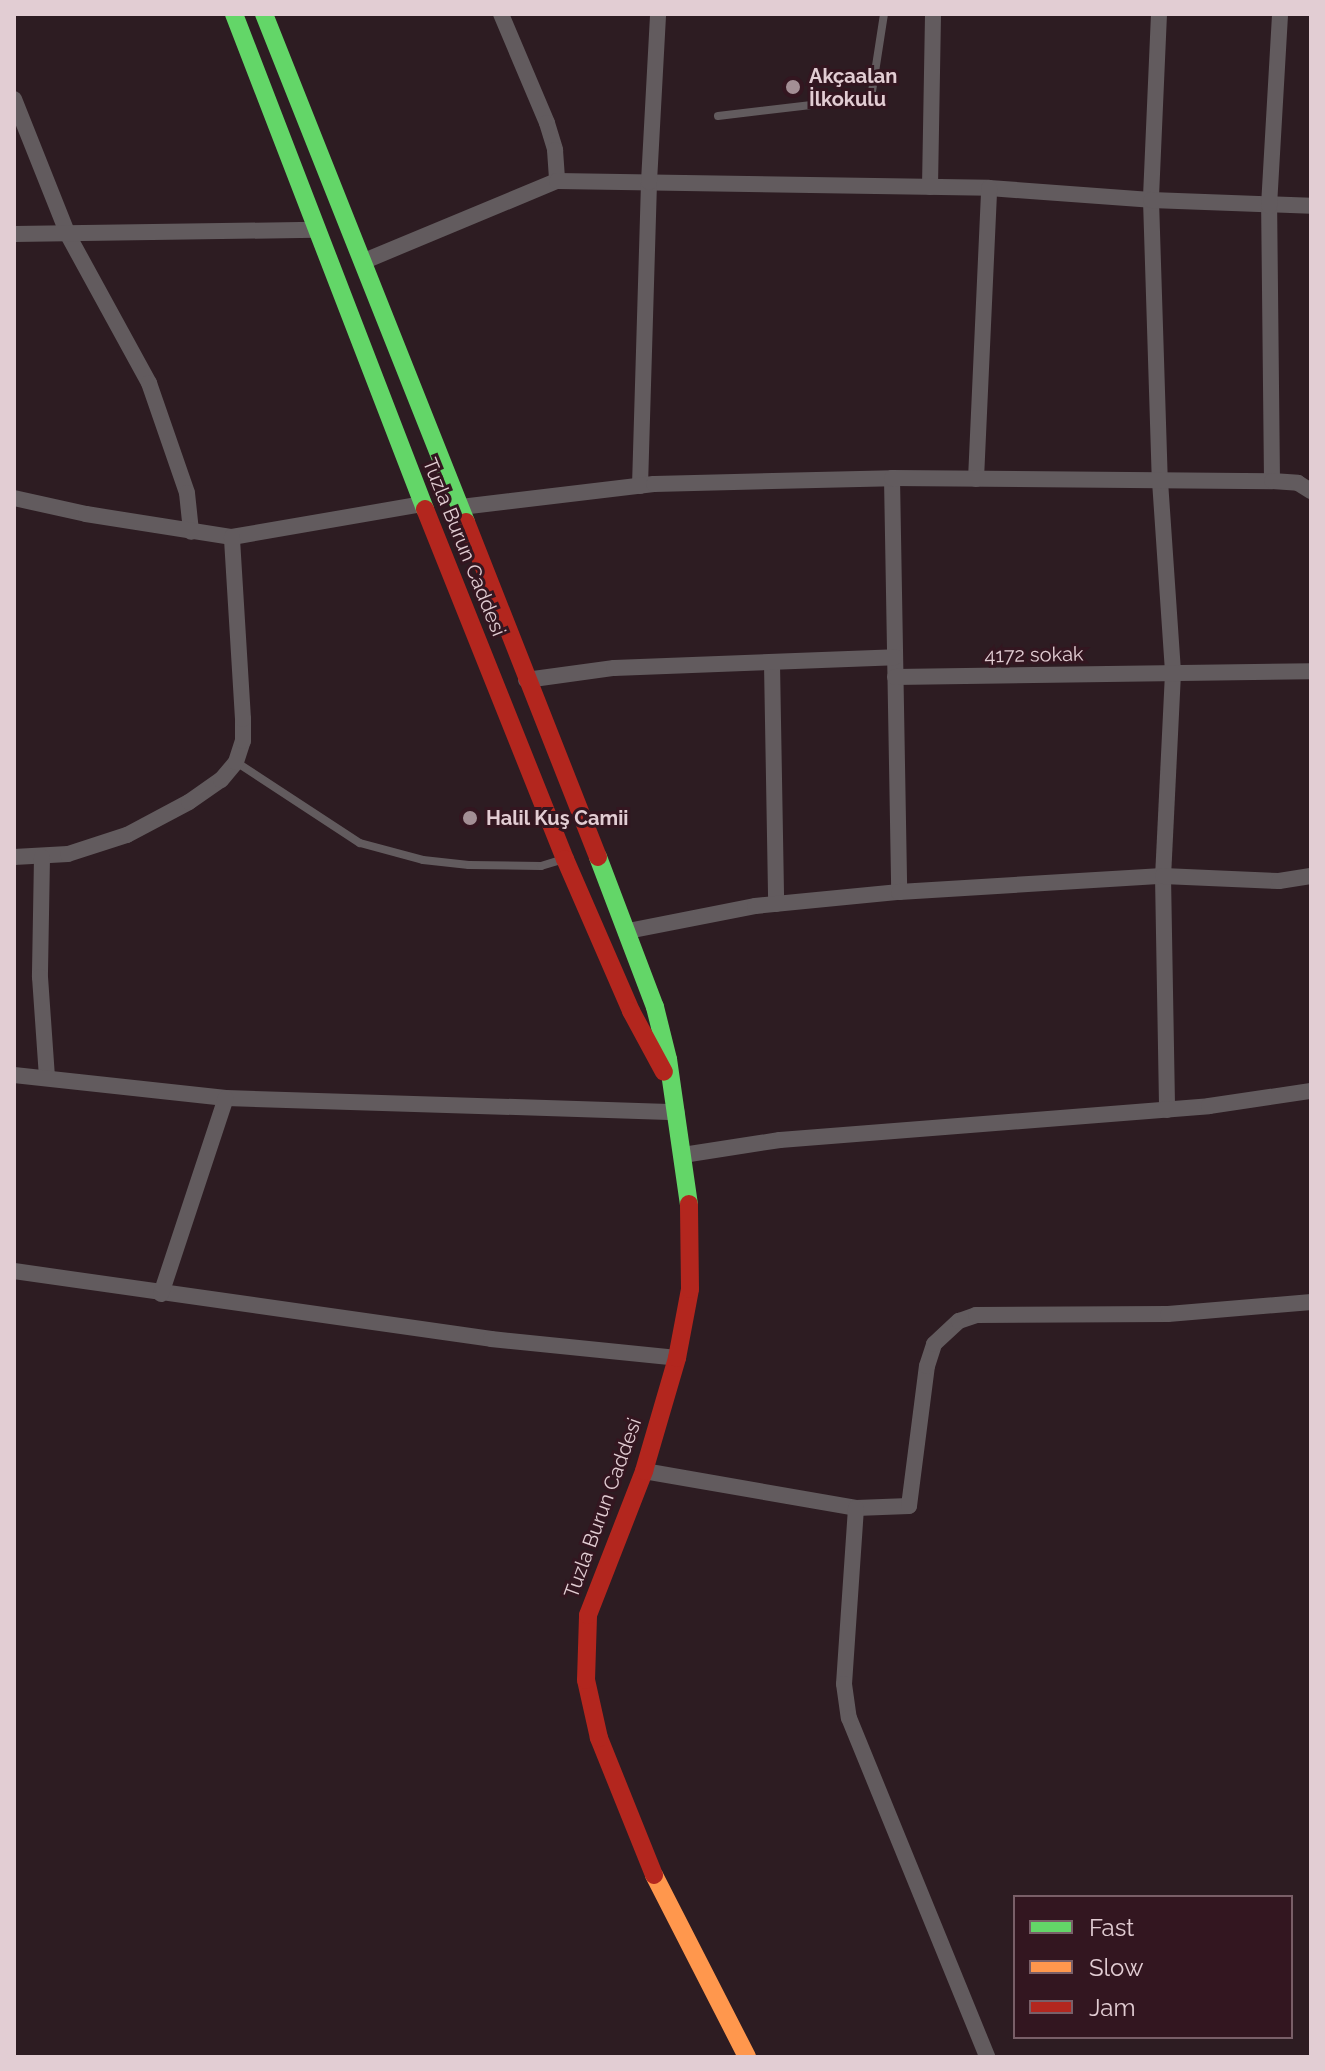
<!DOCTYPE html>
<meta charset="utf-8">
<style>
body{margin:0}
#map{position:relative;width:1325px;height:2071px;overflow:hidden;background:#2d1c22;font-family:Raleway,sans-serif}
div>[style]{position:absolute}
.lane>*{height:8px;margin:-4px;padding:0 4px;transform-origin:4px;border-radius:4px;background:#625b5e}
.street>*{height:16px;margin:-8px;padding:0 8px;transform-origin:8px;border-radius:8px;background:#625b5e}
.fast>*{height:18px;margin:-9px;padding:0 9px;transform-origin:9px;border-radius:9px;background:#63d668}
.slow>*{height:18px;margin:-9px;padding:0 9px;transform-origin:9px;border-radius:9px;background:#ff974d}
.jam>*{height:18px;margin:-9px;padding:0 9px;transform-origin:9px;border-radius:9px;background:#b3261e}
.dots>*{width:22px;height:22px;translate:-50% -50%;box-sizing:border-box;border:4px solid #331620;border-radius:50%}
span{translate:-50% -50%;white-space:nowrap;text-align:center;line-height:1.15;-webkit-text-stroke:6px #331620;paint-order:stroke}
.poi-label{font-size:20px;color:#e2cdd3;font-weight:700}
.left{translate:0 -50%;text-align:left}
.street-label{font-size:20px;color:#e2cdd3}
.frame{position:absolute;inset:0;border:16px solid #e2cdd3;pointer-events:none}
.legend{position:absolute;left:1013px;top:1895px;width:280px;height:144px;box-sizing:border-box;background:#331620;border:2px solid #795f68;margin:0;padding:10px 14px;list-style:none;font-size:24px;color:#e2cdd3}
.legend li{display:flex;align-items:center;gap:16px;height:40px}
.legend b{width:40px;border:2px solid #795f68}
</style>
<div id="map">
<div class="lane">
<i style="left:718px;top:116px;width:154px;rotate:-6.7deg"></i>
<i style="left:871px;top:98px;width:85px;rotate:-81.2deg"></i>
<i style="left:236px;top:762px;width:148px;rotate:33.2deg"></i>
<i style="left:360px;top:843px;width:65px;rotate:15.1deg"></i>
<i style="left:423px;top:860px;width:46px;rotate:6.2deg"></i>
<i style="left:469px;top:865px;width:72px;rotate:0.8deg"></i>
<i style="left:541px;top:866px;width:21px;rotate:-17deg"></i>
</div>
<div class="street">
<i style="left:501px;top:14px;width:118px;rotate:67.1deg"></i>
<i style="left:547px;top:123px;width:28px;rotate:73deg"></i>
<i style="left:555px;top:150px;width:31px;rotate:86deg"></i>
<i style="left:1159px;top:14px;width:186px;rotate:92.5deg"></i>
<i style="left:1151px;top:200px;width:281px;rotate:88.2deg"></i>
<i style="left:1160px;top:481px;width:192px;rotate:86.1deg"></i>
<i style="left:1173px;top:673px;width:203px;rotate:92.8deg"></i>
<i style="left:1163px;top:876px;width:234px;rotate:89deg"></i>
<i style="left:14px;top:99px;width:146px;rotate:68.3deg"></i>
<i style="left:68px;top:235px;width:169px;rotate:61.3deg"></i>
<i style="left:149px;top:383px;width:116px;rotate:70.9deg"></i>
<i style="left:187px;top:493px;width:39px;rotate:84deg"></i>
<i style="left:930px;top:187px;width:173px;rotate:-89deg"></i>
<i style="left:14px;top:234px;width:302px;rotate:-0.8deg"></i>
<i style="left:362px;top:262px;width:211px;rotate:-22.6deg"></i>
<i style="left:557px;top:181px;width:432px;rotate:0.9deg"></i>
<i style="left:989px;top:188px;width:162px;rotate:4.2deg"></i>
<i style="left:1151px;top:200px;width:160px;rotate:2.1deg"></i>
<i style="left:892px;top:478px;width:414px;rotate:89deg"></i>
<i style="left:976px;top:479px;width:291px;rotate:-87.4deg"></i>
<i style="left:1272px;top:481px;width:275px;rotate:-90.6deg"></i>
<i style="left:1269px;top:206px;width:192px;rotate:-86.7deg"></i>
<i style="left:640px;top:486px;width:304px;rotate:-88.3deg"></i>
<i style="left:649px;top:182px;width:168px;rotate:-86.9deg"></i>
<i style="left:14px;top:498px;width:74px;rotate:12.5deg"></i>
<i style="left:86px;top:514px;width:148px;rotate:9deg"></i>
<i style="left:232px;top:537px;width:194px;rotate:-9.8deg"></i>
<i style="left:461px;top:507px;width:194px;rotate:-6.8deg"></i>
<i style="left:654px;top:484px;width:238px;rotate:-1.4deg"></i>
<i style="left:892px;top:478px;width:380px;rotate:0.5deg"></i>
<i style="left:1272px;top:481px;width:26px;rotate:4deg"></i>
<i style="left:1298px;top:483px;width:15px;rotate:32deg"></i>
<i style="left:772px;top:664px;width:240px;rotate:89deg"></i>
<i style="left:895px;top:677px;width:416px;rotate:-0.8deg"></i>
<i style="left:526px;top:680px;width:89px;rotate:-7.8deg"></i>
<i style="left:614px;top:668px;width:281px;rotate:-2.2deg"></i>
<i style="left:14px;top:857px;width:54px;rotate:-3.2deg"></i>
<i style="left:68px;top:854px;width:62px;rotate:-17.9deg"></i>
<i style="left:127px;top:835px;width:70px;rotate:-28deg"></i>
<i style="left:189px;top:802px;width:39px;rotate:-35deg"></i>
<i style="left:221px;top:780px;width:23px;rotate:-50deg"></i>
<i style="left:236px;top:762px;width:22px;rotate:-72deg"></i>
<i style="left:243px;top:741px;width:22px;rotate:-90deg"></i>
<i style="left:243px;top:719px;width:182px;rotate:-93.5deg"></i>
<i style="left:42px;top:857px;width:120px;rotate:91deg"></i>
<i style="left:40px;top:977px;width:101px;rotate:86deg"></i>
<i style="left:628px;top:931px;width:129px;rotate:-11.1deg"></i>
<i style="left:755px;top:906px;width:145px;rotate:-5.6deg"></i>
<i style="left:899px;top:892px;width:264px;rotate:-3.5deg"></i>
<i style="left:1163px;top:876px;width:116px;rotate:2.5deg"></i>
<i style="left:1279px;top:881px;width:32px;rotate:-9deg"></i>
<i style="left:14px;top:1075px;width:213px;rotate:6.2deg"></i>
<i style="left:226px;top:1098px;width:451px;rotate:1.8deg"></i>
<i style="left:683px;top:1155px;width:98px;rotate:-8.8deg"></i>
<i style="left:780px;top:1140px;width:430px;rotate:-4.5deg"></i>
<i style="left:1209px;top:1106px;width:103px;rotate:-8.4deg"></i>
<i style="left:14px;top:1271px;width:482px;rotate:8.1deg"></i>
<i style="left:491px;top:1339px;width:187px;rotate:5.8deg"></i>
<i style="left:161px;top:1294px;width:206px;rotate:-71.7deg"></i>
<i style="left:644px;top:1471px;width:215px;rotate:9.9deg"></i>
<i style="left:856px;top:1508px;width:53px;rotate:-2.2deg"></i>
<i style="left:909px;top:1506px;width:141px;rotate:-82.7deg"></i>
<i style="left:927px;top:1366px;width:23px;rotate:-72deg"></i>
<i style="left:934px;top:1344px;width:34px;rotate:-43deg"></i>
<i style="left:959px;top:1321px;width:18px;rotate:-19deg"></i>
<i style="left:976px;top:1315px;width:192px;rotate:-0.3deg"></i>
<i style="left:1168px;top:1314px;width:144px;rotate:-4.8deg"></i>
<i style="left:856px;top:1508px;width:176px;rotate:93.9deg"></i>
<i style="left:844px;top:1684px;width:34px;rotate:82deg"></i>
<i style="left:849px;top:1718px;width:366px;rotate:67.8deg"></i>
</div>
<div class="fast">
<i style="left:234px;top:14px;width:531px;rotate:68.9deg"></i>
<i style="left:264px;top:14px;width:547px;rotate:68.32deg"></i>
<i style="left:598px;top:857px;width:160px;rotate:69.2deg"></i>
<i style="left:655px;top:1007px;width:54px;rotate:76deg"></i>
<i style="left:668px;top:1059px;width:147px;rotate:81.8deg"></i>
</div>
<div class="slow">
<i style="left:654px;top:1875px;width:204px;rotate:62.9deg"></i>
</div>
<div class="jam">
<i style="left:425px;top:509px;width:377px;rotate:68.2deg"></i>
<i style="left:565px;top:859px;width:166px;rotate:66.5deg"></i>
<i style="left:631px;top:1011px;width:69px;rotate:61.6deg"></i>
<i style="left:466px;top:522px;width:360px;rotate:68.5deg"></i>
<i style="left:654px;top:1875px;width:148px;rotate:-111.9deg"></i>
<i style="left:599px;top:1738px;width:59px;rotate:-102.6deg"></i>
<i style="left:586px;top:1680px;width:65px;rotate:-88.2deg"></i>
<i style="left:588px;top:1615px;width:155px;rotate:-68.7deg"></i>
<i style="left:644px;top:1471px;width:118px;rotate:-73.7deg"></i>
<i style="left:677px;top:1358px;width:70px;rotate:-79.3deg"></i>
<i style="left:690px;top:1289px;width:85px;rotate:-90.7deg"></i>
</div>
<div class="dots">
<i style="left:793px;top:87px;background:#a38f95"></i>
<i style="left:470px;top:818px;background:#a38f95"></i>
</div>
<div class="poi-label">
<span class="left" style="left:809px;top:88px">Akçaalan<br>İlkokulu</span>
<span class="left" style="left:486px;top:818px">Halil Kuş Camii</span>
</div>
<div class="street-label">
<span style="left:464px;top:547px;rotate:68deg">Tuzla Burun Caddesi</span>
<span style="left:1034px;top:655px;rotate:-1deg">4172 sokak</span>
<span style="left:603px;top:1508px;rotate:-70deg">Tuzla Burun Caddesi</span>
</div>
<div class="frame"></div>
<ul class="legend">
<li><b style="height:10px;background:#63d668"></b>Fast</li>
<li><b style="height:10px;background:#ff974d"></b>Slow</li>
<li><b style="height:10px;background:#b3261e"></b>Jam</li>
</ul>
</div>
